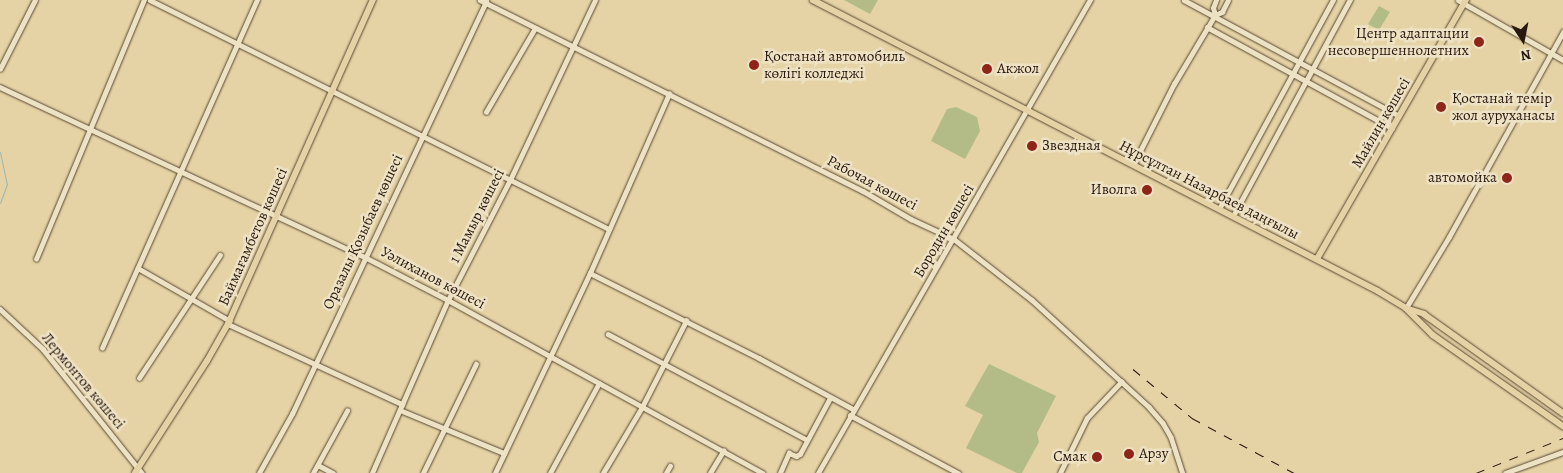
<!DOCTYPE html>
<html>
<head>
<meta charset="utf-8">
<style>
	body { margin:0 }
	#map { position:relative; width:1563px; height:473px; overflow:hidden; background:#e5d3a5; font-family:Alegreya,serif }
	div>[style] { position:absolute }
	.green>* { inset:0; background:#b3bc87 }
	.stream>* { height:1px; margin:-0.5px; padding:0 0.5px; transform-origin:0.5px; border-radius:0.5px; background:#99b6b0 }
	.roads { filter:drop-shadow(0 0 1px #584734) drop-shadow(0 0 1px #584734) }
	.minor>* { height:4.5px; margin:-2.25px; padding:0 2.25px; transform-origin:2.25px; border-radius:2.25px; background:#eee2c4 }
	.major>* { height:5.5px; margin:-2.75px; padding:0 2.75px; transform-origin:2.75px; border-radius:2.75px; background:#e5d3a5 }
	.rail>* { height:1px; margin-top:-0.5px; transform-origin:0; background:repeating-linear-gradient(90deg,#29180f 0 9px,transparent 0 18px) }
	.dots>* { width:14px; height:14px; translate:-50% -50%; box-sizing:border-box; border:2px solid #eee2c4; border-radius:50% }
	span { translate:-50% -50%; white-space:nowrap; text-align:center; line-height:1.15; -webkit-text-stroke:5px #eee2c4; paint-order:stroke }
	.poi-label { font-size:15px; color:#29180f }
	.right { translate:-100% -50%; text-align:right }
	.left { translate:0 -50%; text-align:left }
	.street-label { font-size:15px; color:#29180f }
	.north { position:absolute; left:1498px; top:15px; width:50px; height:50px; -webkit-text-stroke:4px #eee2c4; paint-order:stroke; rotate:169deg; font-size:14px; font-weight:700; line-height:20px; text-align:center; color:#29180f }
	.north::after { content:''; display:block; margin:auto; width:18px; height:22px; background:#29180f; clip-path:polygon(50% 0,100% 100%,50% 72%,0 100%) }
</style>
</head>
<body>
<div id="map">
	<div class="green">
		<i style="clip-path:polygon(844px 0,878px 0,870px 14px)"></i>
		<i style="clip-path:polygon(1379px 6px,1390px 12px,1379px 30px,1368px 24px)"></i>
		<i style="clip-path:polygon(956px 107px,977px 117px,980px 131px,965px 159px,931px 141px,947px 109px)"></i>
		<i style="clip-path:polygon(989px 364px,1056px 396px,1037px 433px,1039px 442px,1022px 473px,1017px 473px,966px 448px,983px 415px,965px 406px)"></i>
	</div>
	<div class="stream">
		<i style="left:0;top:152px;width:33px;rotate:78deg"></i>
		<i style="left:7px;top:184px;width:20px;rotate:110deg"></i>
	</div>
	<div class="roads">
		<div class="minor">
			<i style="left:150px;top:0;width:513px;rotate:26.52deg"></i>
			<i style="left:480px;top:0;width:428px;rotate:26.5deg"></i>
			<i style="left:863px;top:191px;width:56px;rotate:30.3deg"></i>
			<i style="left:911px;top:219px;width:47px;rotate:24.9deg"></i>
			<i style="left:954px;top:239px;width:99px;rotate:38deg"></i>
			<i style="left:1032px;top:300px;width:159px;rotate:42.4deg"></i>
			<i style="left:1149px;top:407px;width:21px;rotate:49deg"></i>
			<i style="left:1163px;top:423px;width:16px;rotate:60deg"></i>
			<i style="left:1171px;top:437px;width:38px;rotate:72deg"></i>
			<i style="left:1184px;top:0;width:244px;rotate:28.3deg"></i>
			<i style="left:1458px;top:0;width:121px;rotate:29.7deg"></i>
			<i style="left:1215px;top:15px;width:8px;rotate:-23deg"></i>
			<i style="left:1222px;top:12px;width:13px;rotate:-63deg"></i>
			<i style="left:1215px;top:15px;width:7px;rotate:-106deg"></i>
			<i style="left:1213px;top:8px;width:9px;rotate:-69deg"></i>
			<i style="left:1207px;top:27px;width:211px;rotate:28.6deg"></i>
			<i style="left:0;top:69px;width:77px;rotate:-63.1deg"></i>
			<i style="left:0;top:87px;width:403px;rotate:25deg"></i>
			<i style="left:365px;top:257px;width:93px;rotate:27.4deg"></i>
			<i style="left:448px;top:300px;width:359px;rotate:28.8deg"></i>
			<i style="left:486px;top:112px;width:97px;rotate:-59.7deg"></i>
			<i style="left:1133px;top:165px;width:91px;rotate:-63.2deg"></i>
			<i style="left:1174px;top:84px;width:80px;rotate:-59.3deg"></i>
			<i style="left:1219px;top:209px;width:238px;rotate:-61.4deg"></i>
			<i style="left:1233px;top:216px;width:246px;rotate:-61.6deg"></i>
			<i style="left:36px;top:259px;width:281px;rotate:-67.4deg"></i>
			<i style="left:138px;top:268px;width:106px;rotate:29.9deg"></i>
			<i style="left:590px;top:273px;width:189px;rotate:26.7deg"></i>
			<i style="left:759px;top:358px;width:107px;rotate:28.5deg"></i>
			<i style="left:1406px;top:308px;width:83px;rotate:-58.8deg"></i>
			<i style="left:1449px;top:237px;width:235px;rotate:-60.9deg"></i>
			<i style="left:0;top:309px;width:59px;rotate:42.9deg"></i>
			<i style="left:43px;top:349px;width:159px;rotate:51.4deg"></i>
			<i style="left:228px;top:324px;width:192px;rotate:24.7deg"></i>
			<i style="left:608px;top:334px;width:225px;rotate:28deg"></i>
			<i style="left:102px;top:348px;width:381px;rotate:-66deg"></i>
			<i style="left:139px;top:378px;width:147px;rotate:-56.6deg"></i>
			<i style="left:400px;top:410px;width:113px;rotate:22.5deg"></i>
			<i style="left:850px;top:415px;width:123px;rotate:28.2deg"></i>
			<i style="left:318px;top:465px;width:17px;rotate:28deg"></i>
			<i style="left:259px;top:473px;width:68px;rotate:-60.8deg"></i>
			<i style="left:292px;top:414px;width:456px;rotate:-64.8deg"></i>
			<i style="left:313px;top:473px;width:71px;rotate:-61.3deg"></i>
			<i style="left:372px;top:473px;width:189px;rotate:-66.3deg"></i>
			<i style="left:448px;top:300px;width:135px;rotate:-62.7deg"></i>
			<i style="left:510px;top:180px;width:199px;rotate:-64.7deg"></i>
			<i style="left:423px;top:473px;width:121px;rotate:-64.1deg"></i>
			<i style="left:495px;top:473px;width:221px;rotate:-64.6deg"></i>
			<i style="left:590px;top:273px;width:196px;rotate:-66.2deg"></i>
			<i style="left:550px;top:473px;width:102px;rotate:-61.4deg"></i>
			<i style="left:603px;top:473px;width:77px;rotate:-59.4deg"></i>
			<i style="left:642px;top:407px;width:97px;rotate:-62.9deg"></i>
			<i style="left:666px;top:473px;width:8px;rotate:-60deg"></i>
			<i style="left:710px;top:473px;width:26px;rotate:-59deg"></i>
			<i style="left:780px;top:473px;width:22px;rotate:-66deg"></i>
			<i style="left:789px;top:453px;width:8px;rotate:23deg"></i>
			<i style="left:796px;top:456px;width:4px;rotate:-27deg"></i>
			<i style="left:800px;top:454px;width:64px;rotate:-61.8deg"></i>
			<i style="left:818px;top:473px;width:546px;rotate:-60.1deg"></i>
			<i style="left:1060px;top:473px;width:61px;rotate:-63.9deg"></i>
			<i style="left:1087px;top:418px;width:50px;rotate:-46.6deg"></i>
			<i style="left:1505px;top:473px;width:62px;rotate:-19.9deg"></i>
		</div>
		<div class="major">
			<i style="left:813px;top:0;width:636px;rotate:27.25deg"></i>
			<i style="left:1378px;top:291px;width:33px;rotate:31deg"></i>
			<i style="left:1406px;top:308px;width:19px;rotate:18deg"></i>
			<i style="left:1424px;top:314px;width:171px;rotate:35.5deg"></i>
			<i style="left:1317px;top:259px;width:299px;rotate:-60.1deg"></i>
			<i style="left:1406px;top:308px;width:38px;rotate:45deg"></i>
			<i style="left:1433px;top:335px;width:159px;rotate:35deg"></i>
			<i style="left:135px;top:473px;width:133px;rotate:-57.3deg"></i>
			<i style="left:207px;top:361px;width:43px;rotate:-60.4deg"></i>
			<i style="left:228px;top:324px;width:355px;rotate:-65.9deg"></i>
		</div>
	</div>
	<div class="rail">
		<i style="left:1133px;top:369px;width:77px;rotate:39.7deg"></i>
		<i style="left:1192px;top:418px;width:116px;rotate:28.3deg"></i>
		<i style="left:1476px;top:473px;width:94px;rotate:-21.9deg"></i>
	</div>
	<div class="dots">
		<i style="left:1479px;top:42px;background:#8f2418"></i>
		<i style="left:754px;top:65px;background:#8f2418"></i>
		<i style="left:987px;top:69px;background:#8f2418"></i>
		<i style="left:1441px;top:107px;background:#8f2418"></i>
		<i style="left:1032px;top:146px;background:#8f2418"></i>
		<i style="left:1507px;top:178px;background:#8f2418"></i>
		<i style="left:1147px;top:190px;background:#8f2418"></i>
		<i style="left:1129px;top:454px;background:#8f2418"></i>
		<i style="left:1097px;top:457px;background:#8f2418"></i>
	</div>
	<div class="poi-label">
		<span class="right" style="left:1469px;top:42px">Центр адаптации<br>несовершеннолетних</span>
		<span class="left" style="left:764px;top:65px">Қостанай автомобиль<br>көлігі колледжі</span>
		<span class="left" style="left:997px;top:69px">Акжол</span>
		<span class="left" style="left:1452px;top:107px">Қостанай темір<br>жол ауруханасы</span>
		<span class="left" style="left:1042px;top:146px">Звездная</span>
		<span class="right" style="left:1497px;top:178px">автомойка</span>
		<span class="right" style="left:1137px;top:190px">Иволга</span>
		<span class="left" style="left:1139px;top:454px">Арзу</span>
		<span class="right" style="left:1087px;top:457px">Смак</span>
	</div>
	<div class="street-label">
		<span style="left:1381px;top:123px;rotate:-60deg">Майлин көшесі</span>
		<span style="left:872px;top:183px;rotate:28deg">Рабочая көшесі</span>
		<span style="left:1209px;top:190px;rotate:27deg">Нұрсұлтан Назарбаев даңғылы</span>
		<span style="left:477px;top:216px;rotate:-63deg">1 Мамыр көшесі</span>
		<span style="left:944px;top:231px;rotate:-60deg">Бородин көшесі</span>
		<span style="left:363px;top:232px;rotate:-65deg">Оразалы Қозыбаев көшесі</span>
		<span style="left:253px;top:237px;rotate:-66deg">Баймағамбетов көшесі</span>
		<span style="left:433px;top:278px;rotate:28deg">Уәлиханов көшесі</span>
		<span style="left:83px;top:381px;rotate:50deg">Лермонтов көшесі</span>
	</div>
	<div class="north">N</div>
</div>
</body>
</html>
